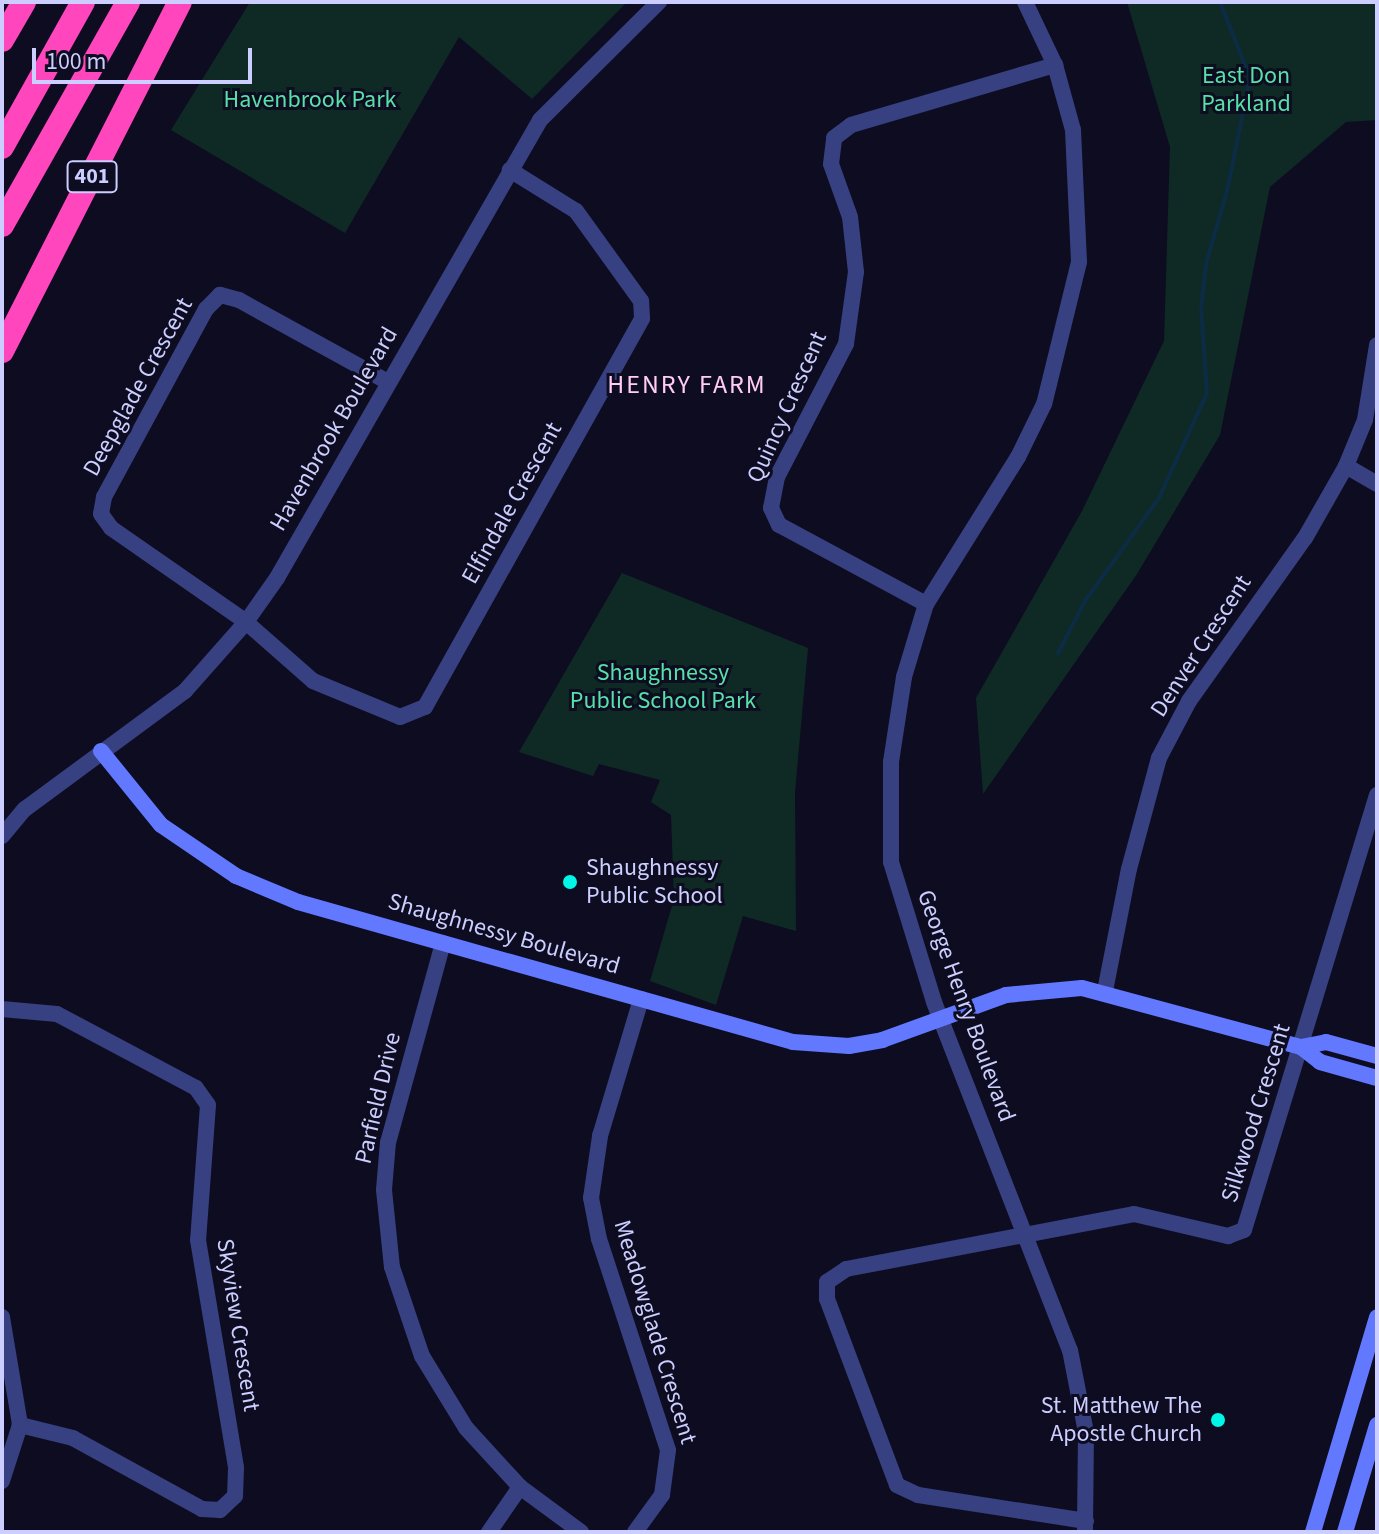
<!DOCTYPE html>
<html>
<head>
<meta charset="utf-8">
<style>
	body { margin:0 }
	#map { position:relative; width:1379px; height:1534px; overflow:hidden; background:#0d0c20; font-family:"Source Sans 3",sans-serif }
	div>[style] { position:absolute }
	.green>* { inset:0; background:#0f2a25 }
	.stream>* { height:4px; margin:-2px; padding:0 2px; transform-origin:2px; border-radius:2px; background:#0c2b45 }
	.street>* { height:16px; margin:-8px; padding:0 8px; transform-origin:8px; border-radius:8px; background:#374080 }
	.secondary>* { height:16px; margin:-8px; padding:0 8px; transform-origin:8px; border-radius:8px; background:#6278ff }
	.highway>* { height:24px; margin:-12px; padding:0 12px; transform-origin:12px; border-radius:12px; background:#ff46bd }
	.dots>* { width:22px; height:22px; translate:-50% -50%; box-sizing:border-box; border:4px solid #0d0c20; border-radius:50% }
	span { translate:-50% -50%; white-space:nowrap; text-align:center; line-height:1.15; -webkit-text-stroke:6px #0d0c20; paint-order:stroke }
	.shield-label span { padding:2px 6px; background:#0d0c20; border:2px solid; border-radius:6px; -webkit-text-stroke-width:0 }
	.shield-label { font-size:22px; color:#cbceff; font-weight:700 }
	.park-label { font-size:24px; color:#57e0a7 }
	.street-label { font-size:24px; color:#cbceff }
	.poi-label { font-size:24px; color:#cbceff }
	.left { translate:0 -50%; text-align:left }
	.right { translate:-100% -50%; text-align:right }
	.neighbourhood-label { font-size:26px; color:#ffcdf5; letter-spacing:2px }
	.frame { position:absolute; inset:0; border:4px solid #cbceff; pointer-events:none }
	.scale { position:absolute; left:32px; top:48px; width:220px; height:36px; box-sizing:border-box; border:4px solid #cbceff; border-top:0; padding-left:10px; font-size:24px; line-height:28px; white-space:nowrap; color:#cbceff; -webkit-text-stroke:6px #0d0c20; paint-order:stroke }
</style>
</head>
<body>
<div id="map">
	<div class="green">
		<i style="clip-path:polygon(250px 2px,627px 2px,532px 99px,459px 37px,345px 233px,171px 130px)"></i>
		<i style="clip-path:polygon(1127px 2px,1377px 2px,1377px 120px,1346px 122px,1270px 187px,1220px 435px,1137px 574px,983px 794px,976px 698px,1082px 511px,1164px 341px,1170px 147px)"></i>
		<i style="clip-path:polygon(622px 573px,808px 648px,795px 792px,796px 931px,743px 916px,716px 1005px,650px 981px,674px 899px,671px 815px,651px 802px,660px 780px,599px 764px,593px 776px,519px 752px)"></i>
	</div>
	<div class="stream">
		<i style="left:1058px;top:653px;width:59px;rotate:-62.6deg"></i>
		<i style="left:1085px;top:601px;width:127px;rotate:-54.3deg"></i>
		<i style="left:1159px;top:498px;width:115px;rotate:-65.4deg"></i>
		<i style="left:1207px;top:393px;width:85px;rotate:-94deg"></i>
		<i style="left:1201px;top:308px;width:44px;rotate:-83.5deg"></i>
		<i style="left:1206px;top:264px;width:76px;rotate:-74deg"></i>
		<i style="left:1227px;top:191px;width:115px;rotate:-78.5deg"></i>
		<i style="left:1250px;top:78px;width:82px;rotate:-111.5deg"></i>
	</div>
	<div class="street">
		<i style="left:1025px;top:2px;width:70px;rotate:64.5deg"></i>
		<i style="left:1055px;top:65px;width:67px;rotate:74.5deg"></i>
		<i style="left:1073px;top:130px;width:132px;rotate:87.4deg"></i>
		<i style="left:1079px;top:262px;width:146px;rotate:103.8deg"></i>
		<i style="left:1044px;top:404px;width:59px;rotate:116.1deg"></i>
		<i style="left:1018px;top:457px;width:173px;rotate:122deg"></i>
		<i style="left:926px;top:604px;width:76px;rotate:106.8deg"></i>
		<i style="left:904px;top:677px;width:86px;rotate:98.7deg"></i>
		<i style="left:891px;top:762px;width:100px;rotate:90deg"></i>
		<i style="left:891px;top:862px;width:146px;rotate:72.9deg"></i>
		<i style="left:934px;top:1002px;width:374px;rotate:68.7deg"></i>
		<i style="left:1070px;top:1350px;width:84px;rotate:79deg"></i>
		<i style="left:1086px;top:1432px;width:100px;rotate:90.6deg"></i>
		<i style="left:388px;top:382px;width:170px;rotate:-151.2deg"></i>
		<i style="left:239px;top:300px;width:20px;rotate:-165deg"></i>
		<i style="left:220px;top:295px;width:20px;rotate:135deg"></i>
		<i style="left:206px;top:309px;width:214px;rotate:118.5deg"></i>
		<i style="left:104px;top:497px;width:17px;rotate:100deg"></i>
		<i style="left:101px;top:514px;width:17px;rotate:54deg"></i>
		<i style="left:111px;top:528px;width:165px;rotate:34.8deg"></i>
		<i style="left:246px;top:622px;width:89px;rotate:41.4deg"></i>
		<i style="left:313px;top:681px;width:94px;rotate:22.5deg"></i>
		<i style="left:400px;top:717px;width:27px;rotate:-22deg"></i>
		<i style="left:425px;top:707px;width:445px;rotate:-60.8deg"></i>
		<i style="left:642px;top:318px;width:17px;rotate:-93deg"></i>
		<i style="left:641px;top:301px;width:111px;rotate:-125.8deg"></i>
		<i style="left:576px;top:211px;width:78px;rotate:-148.2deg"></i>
		<i style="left:1346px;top:466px;width:36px;rotate:30deg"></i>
		<i style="left:926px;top:604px;width:167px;rotate:-151.7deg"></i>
		<i style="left:779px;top:525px;width:19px;rotate:-115deg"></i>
		<i style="left:771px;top:508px;width:32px;rotate:-79deg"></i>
		<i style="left:777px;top:477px;width:150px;rotate:-62.6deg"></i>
		<i style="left:846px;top:344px;width:73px;rotate:-82.1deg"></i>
		<i style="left:856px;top:272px;width:55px;rotate:-96.2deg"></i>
		<i style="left:850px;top:217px;width:56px;rotate:-109.7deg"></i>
		<i style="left:831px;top:164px;width:26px;rotate:-83deg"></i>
		<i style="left:834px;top:138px;width:21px;rotate:-37deg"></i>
		<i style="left:851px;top:125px;width:213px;rotate:-16.4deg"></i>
		<i style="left:2px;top:836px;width:35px;rotate:-50deg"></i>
		<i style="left:25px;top:809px;width:199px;rotate:-36.4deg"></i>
		<i style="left:185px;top:691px;width:92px;rotate:-48.5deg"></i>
		<i style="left:246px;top:622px;width:54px;rotate:-54.8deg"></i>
		<i style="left:277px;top:578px;width:528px;rotate:-60.13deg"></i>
		<i style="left:540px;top:120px;width:168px;rotate:-44.8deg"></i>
		<i style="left:443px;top:943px;width:206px;rotate:105.4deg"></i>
		<i style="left:388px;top:1142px;width:48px;rotate:94.8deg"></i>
		<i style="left:384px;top:1190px;width:77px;rotate:84.1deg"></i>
		<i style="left:392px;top:1267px;width:94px;rotate:71.4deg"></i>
		<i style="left:422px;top:1356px;width:84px;rotate:58.6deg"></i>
		<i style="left:466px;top:1428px;width:80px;rotate:47.5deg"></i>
		<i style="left:520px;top:1487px;width:76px;rotate:36.4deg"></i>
		<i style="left:1105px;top:991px;width:124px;rotate:-78.9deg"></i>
		<i style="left:1129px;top:869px;width:115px;rotate:-74.9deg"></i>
		<i style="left:1159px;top:758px;width:64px;rotate:-62.2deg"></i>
		<i style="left:1189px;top:701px;width:200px;rotate:-54.6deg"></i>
		<i style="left:1305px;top:538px;width:83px;rotate:-60.3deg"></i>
		<i style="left:1346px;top:466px;width:50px;rotate:-67.6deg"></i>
		<i style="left:1365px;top:420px;width:76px;rotate:-80.9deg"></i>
		<i style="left:2px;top:1009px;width:55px;rotate:5.2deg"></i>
		<i style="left:57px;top:1014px;width:157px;rotate:28deg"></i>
		<i style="left:196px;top:1088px;width:21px;rotate:55deg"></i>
		<i style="left:208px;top:1105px;width:135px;rotate:94.2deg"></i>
		<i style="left:198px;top:1240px;width:231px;rotate:80.5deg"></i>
		<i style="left:236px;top:1468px;width:28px;rotate:92deg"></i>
		<i style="left:235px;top:1496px;width:21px;rotate:137deg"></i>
		<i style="left:220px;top:1510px;width:18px;rotate:-177deg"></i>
		<i style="left:202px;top:1509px;width:147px;rotate:-151.2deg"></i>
		<i style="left:73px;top:1438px;width:55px;rotate:-166.2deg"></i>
		<i style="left:2px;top:1317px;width:109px;rotate:80.5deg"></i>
		<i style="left:20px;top:1425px;width:59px;rotate:107.8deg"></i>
		<i style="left:1086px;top:1521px;width:170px;rotate:-171.2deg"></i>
		<i style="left:918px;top:1495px;width:23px;rotate:-155deg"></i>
		<i style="left:897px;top:1485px;width:199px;rotate:-110.6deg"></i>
		<i style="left:827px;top:1299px;width:17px;rotate:-90deg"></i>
		<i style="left:827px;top:1282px;width:23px;rotate:-34deg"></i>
		<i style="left:846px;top:1269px;width:293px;rotate:-10.8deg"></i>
		<i style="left:1134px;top:1214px;width:97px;rotate:13.2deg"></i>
		<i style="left:1228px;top:1236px;width:17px;rotate:-21deg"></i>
		<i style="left:1244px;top:1230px;width:455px;rotate:-73deg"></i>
		<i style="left:489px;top:1532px;width:55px;rotate:-55.4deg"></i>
		<i style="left:635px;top:1532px;width:46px;rotate:-53.9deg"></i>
		<i style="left:662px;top:1495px;width:45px;rotate:-82.4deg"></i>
		<i style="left:668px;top:1450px;width:222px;rotate:-108.1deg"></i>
		<i style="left:599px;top:1239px;width:42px;rotate:-101deg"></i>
		<i style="left:591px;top:1198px;width:63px;rotate:-81.7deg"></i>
		<i style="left:600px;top:1136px;width:143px;rotate:-73.3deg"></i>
	</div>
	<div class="secondary">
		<i style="left:101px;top:751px;width:95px;rotate:51deg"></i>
		<i style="left:161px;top:825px;width:91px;rotate:34.2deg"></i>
		<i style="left:236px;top:876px;width:67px;rotate:22.8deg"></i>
		<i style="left:298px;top:902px;width:514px;rotate:15.79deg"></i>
		<i style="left:793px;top:1042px;width:56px;rotate:4.1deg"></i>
		<i style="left:849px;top:1046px;width:34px;rotate:-10deg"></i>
		<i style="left:882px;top:1040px;width:132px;rotate:-19.9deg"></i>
		<i style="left:1006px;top:995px;width:76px;rotate:-5.3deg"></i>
		<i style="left:1082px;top:988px;width:227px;rotate:15.1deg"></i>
		<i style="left:1301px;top:1047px;width:24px;rotate:38deg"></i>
		<i style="left:1320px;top:1062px;width:59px;rotate:15.7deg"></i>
		<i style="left:1301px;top:1047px;width:25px;rotate:-11deg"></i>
		<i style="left:1326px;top:1042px;width:53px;rotate:15.4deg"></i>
		<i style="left:1313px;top:1532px;width:224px;rotate:-73.4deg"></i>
		<i style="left:1345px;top:1532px;width:112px;rotate:-73.3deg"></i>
	</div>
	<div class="highway">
		<i style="left:2px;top:40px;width:44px;rotate:-59.9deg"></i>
		<i style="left:2px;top:147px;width:166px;rotate:-60.8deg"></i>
		<i style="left:2px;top:225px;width:256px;rotate:-60.5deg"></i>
		<i style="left:2px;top:351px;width:392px;rotate:-63deg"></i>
	</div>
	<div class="dots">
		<i style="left:570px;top:882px;background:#00f6e6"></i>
		<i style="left:1218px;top:1420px;background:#00f6e6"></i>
	</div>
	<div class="shield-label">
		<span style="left:92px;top:177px">401</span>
	</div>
	<div class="park-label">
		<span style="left:1246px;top:90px">East Don<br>Parkland</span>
		<span style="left:310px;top:100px">Havenbrook Park</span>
		<span style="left:663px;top:687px">Shaughnessy<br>Public School Park</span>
	</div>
	<div class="street-label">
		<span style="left:138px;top:387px;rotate:-61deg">Deepglade Crescent</span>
		<span style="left:787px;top:407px;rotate:-66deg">Quincy Crescent</span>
		<span style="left:334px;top:429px;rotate:-60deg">Havenbrook Boulevard</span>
		<span style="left:512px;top:503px;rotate:-61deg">Elfindale Crescent</span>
		<span style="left:1201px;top:646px;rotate:-57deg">Denver Crescent</span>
		<span style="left:504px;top:934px;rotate:16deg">Shaughnessy Boulevard</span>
		<span style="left:966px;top:1006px;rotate:70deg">George Henry Boulevard</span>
		<span style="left:378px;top:1098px;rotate:-77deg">Parfield Drive</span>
		<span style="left:1256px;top:1113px;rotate:-73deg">Silkwood Crescent</span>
		<span style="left:238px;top:1325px;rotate:81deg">Skyview Crescent</span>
		<span style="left:655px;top:1332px;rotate:73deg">Meadowglade Crescent</span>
	</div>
	<div class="poi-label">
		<span class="left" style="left:586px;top:882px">Shaughnessy<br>Public School</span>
		<span class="right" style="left:1202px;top:1420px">St. Matthew The<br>Apostle Church</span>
	</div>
	<div class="neighbourhood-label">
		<span style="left:687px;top:385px">HENRY FARM</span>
	</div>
	<div class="frame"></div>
	<div class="scale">100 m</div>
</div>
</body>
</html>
